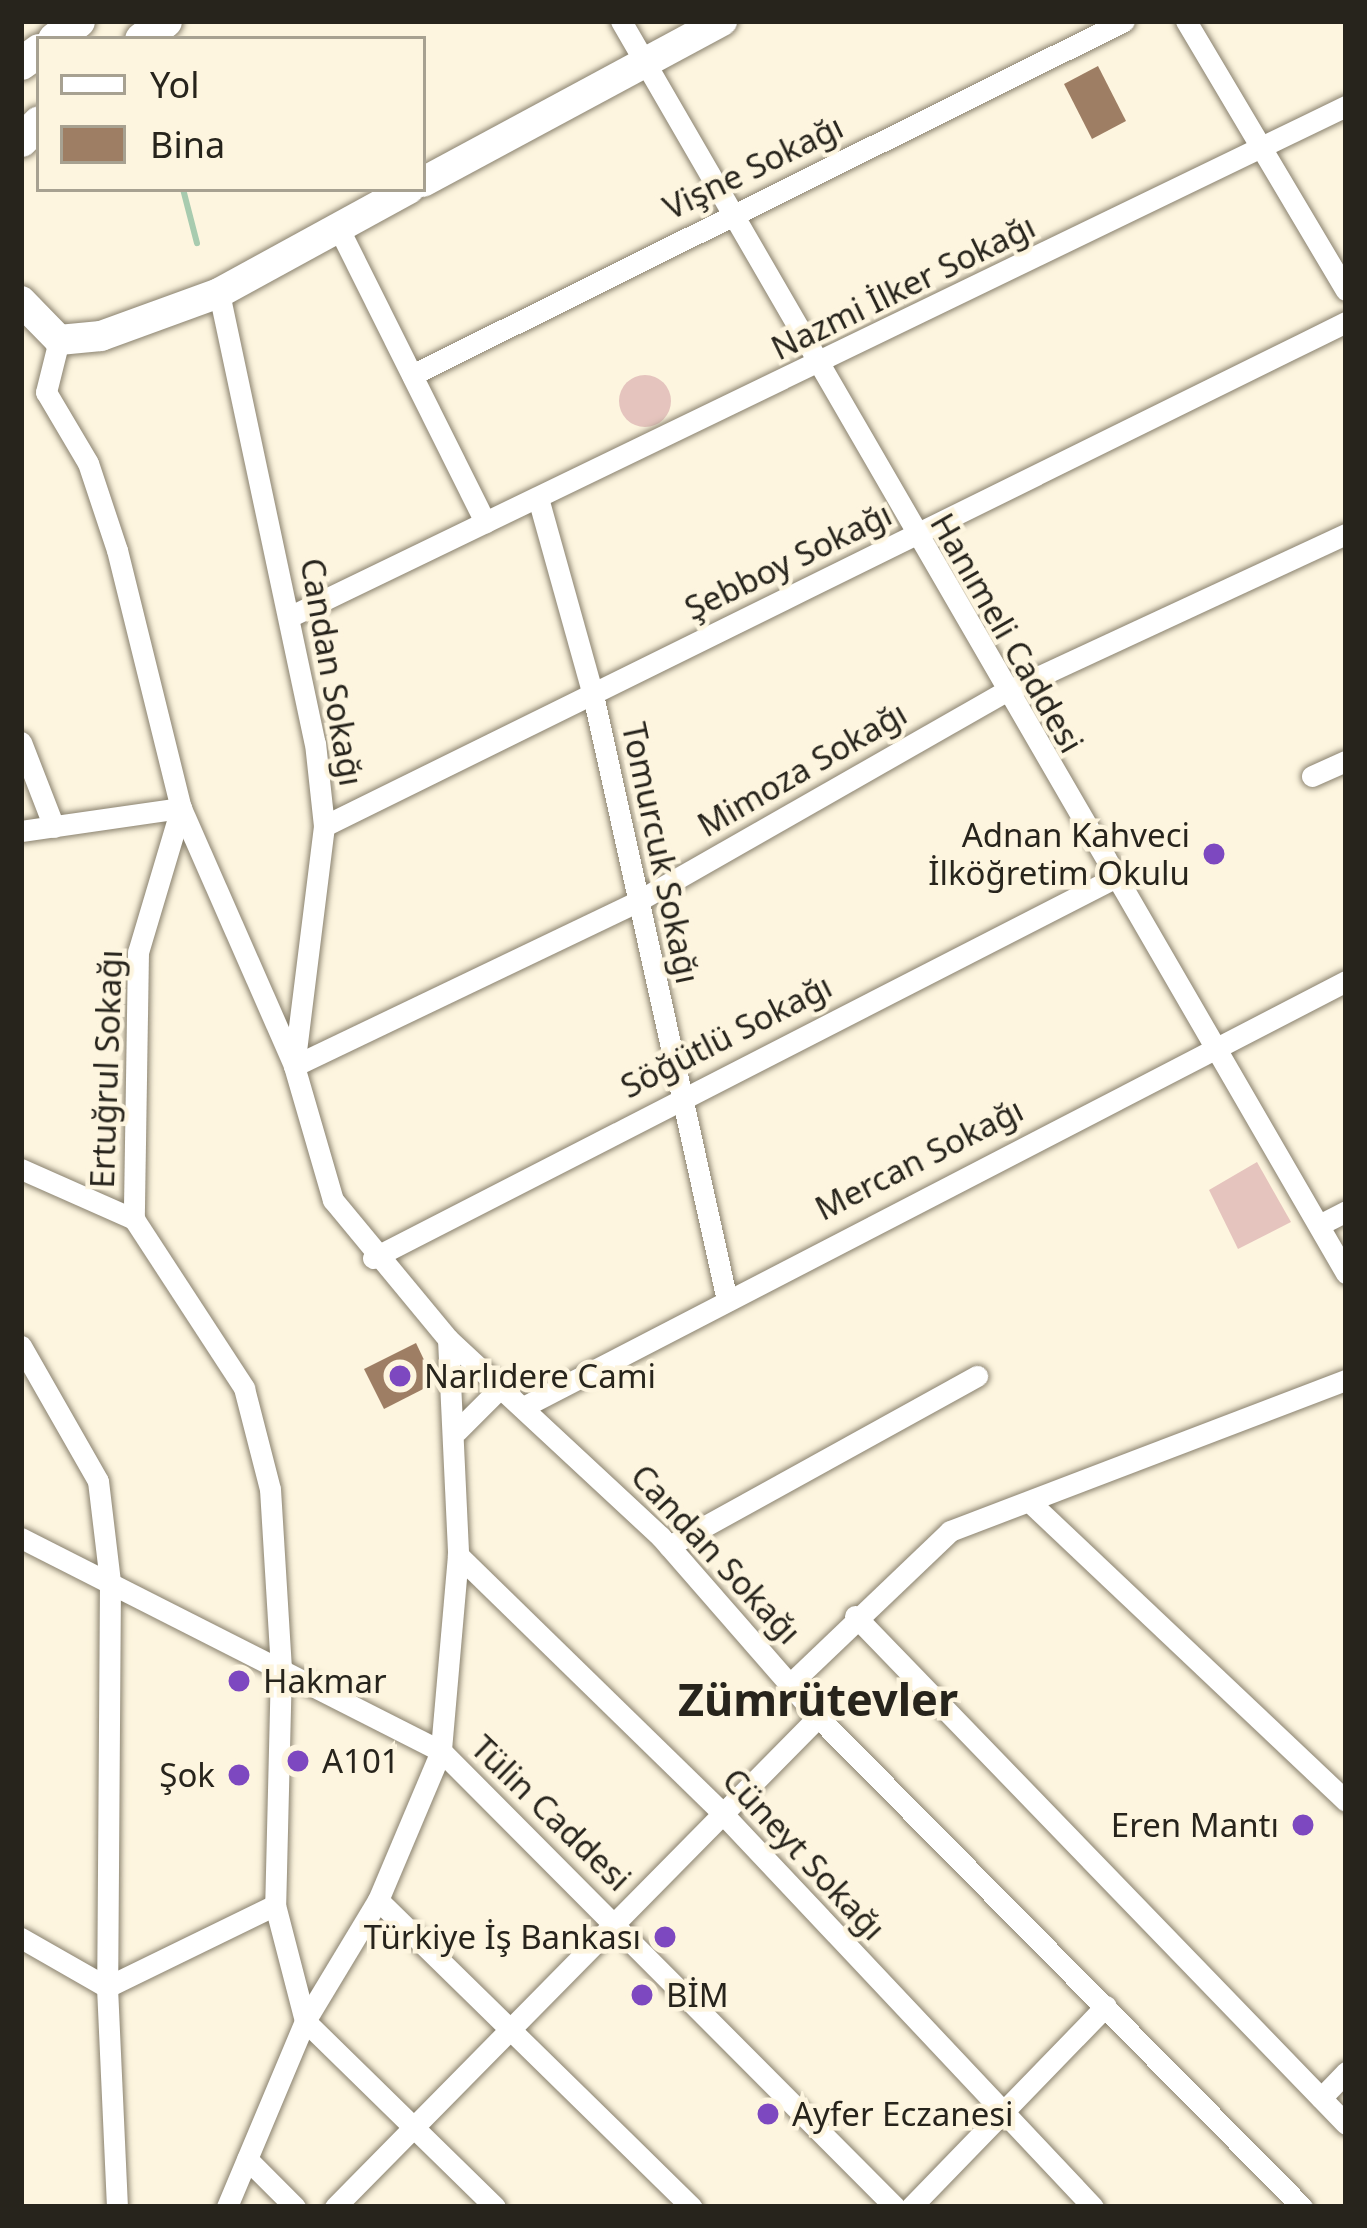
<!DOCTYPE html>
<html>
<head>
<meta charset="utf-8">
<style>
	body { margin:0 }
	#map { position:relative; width:1367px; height:2228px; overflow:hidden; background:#fdf5df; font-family:"Noto Sans",sans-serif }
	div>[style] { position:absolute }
	.green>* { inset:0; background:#e5c4be }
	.round { border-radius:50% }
	.stream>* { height:6px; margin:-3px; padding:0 3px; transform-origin:3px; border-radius:3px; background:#a8cbaf }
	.building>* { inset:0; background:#9e7e64 }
	.roads { filter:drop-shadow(0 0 3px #89816e) drop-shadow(0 0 3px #89816e) }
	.minor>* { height:21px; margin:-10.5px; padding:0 10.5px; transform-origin:10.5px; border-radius:10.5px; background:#fff }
	.secondary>* { height:30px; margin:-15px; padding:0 15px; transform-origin:15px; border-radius:15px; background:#fff }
	.trunk>* { height:33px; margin:-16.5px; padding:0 16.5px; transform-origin:16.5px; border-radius:16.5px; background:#fff }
	.dots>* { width:33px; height:33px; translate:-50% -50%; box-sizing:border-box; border:6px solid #fdf5df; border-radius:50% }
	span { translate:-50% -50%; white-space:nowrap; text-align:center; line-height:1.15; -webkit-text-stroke:9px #fdf5df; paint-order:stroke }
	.street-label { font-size:33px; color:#27241c }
	.poi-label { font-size:33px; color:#27241c }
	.right { translate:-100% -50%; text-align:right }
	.left { translate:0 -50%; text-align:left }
	.district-label { font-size:45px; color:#27241c; font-weight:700 }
	.frame { position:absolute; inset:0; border:24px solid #27241c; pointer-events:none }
	.legend { position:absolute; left:36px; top:36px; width:390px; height:156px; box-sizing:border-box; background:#fdf5df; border:3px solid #a7a191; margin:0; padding:15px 21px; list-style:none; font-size:36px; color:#27241c }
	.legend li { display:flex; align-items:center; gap:24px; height:60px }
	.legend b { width:60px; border:3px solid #a7a191 }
</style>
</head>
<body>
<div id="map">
	<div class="green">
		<i class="round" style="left:619px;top:375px;width:52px;height:52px"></i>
		<i style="clip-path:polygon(1257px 1162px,1291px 1222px,1238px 1249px,1209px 1190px)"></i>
	</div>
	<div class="stream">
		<i style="left:183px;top:189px;width:56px;rotate:75.5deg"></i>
	</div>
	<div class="building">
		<i style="clip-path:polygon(1098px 66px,1126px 121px,1092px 139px,1064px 84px)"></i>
		<i style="clip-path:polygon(416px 1343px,435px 1383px,384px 1409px,364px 1369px)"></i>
	</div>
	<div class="roads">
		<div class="minor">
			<i style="left:621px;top:21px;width:1447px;rotate:59.93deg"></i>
			<i style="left:1186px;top:21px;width:313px;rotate:59.3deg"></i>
			<i style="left:338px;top:227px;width:330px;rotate:63.5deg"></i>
			<i style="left:219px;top:293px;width:460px;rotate:78deg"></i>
			<i style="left:315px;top:743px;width:83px;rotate:83.8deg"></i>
			<i style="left:324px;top:826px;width:242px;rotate:97.1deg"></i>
			<i style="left:294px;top:1066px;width:140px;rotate:73.8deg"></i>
			<i style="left:333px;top:1200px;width:180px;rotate:50.4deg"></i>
			<i style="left:448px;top:1339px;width:291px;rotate:42.9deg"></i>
			<i style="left:661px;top:1537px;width:239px;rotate:48.9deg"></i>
			<i style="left:818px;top:1717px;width:689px;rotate:45.35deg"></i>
			<i style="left:59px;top:340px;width:54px;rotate:104deg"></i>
			<i style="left:46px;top:392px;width:82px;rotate:59.4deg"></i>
			<i style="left:88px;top:463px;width:92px;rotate:71.6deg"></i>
			<i style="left:117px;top:550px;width:266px;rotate:76.1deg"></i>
			<i style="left:181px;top:808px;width:150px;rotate:106.6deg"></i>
			<i style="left:138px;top:952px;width:267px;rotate:90.9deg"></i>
			<i style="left:134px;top:1219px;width:202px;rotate:56.9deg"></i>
			<i style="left:244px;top:1388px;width:104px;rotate:75.6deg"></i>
			<i style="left:270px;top:1489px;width:178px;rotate:86.5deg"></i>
			<i style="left:281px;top:1667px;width:238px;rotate:91.4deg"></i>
			<i style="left:275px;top:1905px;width:120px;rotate:75.5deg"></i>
			<i style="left:305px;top:2021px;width:202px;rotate:112.8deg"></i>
			<i style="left:412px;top:375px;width:795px;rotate:-26.44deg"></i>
			<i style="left:538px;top:498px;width:205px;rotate:74.4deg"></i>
			<i style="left:593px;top:695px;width:616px;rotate:77.52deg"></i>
			<i style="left:293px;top:615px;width:1170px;rotate:-25.8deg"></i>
			<i style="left:21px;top:742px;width:91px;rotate:68.8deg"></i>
			<i style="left:1312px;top:776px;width:37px;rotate:-24deg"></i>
			<i style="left:324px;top:826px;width:1140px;rotate:-26.25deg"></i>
			<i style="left:21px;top:831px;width:162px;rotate:-8.2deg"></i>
			<i style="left:181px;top:808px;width:282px;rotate:66.3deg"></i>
			<i style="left:294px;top:1066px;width:382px;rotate:-25.6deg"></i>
			<i style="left:638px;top:901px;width:420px;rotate:-29.7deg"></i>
			<i style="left:1003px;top:693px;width:378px;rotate:-24.9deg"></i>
			<i style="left:21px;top:1169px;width:124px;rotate:23.9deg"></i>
			<i style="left:1319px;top:1225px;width:30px;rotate:-27deg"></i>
			<i style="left:373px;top:1258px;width:831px;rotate:-27.15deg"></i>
			<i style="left:448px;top:1339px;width:216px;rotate:87.3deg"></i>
			<i style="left:458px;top:1555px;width:197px;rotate:95deg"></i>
			<i style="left:441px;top:1751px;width:162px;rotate:112.9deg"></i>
			<i style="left:378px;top:1900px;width:141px;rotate:121.1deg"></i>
			<i style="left:305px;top:2021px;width:266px;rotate:44.4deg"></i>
			<i style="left:21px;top:1346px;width:155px;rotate:60.3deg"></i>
			<i style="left:98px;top:1481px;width:102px;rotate:83.2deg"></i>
			<i style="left:110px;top:1582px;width:405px;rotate:90.4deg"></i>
			<i style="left:107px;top:1987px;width:220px;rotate:87.4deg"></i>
			<i style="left:527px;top:1405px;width:922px;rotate:-27.37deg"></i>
			<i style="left:457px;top:1431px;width:66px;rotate:-45deg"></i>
			<i style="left:1033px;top:1505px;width:431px;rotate:43.4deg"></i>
			<i style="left:21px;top:1538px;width:471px;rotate:26.9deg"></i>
			<i style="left:441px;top:1751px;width:643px;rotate:45.13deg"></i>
			<i style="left:669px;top:1546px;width:352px;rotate:-28.9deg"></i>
			<i style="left:458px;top:1555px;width:369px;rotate:44.3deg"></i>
			<i style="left:722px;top:1813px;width:541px;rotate:46.72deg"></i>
			<i style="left:855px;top:1616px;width:707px;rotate:45.97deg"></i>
			<i style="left:790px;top:1684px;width:221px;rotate:-43.7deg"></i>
			<i style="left:950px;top:1531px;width:424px;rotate:-20.9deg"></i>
			<i style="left:378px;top:1900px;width:439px;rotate:44.4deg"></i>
			<i style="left:21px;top:1938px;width:99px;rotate:29.7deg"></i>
			<i style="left:107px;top:1987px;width:187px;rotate:-26deg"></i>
			<i style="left:1321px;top:2098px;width:36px;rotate:-46deg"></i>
			<i style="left:247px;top:2159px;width:68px;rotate:45deg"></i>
			<i style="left:335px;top:2207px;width:688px;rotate:-45.41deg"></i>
			<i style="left:911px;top:2207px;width:280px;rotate:-45.9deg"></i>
		</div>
		<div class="secondary">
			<i style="left:423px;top:182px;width:340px;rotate:-28.3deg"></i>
			<i style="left:21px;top:301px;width:54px;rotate:45.7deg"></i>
			<i style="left:59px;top:340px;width:42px;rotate:-5.4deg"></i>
			<i style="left:101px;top:336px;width:126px;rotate:-20deg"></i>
			<i style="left:219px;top:293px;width:217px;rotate:-28.7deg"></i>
		</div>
		<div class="trunk">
			<i style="left:54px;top:39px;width:30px;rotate:-37deg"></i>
			<i style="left:141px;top:39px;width:30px;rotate:-37deg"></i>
			<i style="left:21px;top:63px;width:22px;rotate:-36deg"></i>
			<i style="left:21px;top:140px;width:25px;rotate:-45deg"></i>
		</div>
	</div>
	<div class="dots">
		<i style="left:1214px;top:854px;background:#7d48c0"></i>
		<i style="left:400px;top:1376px;background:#7d48c0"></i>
		<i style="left:239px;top:1681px;background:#7d48c0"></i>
		<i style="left:298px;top:1761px;background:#7d48c0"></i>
		<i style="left:239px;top:1775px;background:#7d48c0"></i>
		<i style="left:1303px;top:1825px;background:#7d48c0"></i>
		<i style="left:665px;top:1937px;background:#7d48c0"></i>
		<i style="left:642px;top:1995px;background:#7d48c0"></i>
		<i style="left:768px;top:2114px;background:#7d48c0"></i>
	</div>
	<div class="street-label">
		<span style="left:753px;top:167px;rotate:-26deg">Vişne Sokağı</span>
		<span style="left:903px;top:287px;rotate:-26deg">Nazmi İlker Sokağı</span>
		<span style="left:788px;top:561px;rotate:-26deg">Şebboy Sokağı</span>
		<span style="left:1007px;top:633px;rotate:60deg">Hanımeli Caddesi</span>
		<span style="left:332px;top:672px;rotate:80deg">Candan Sokağı</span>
		<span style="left:802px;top:769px;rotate:-30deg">Mimoza Sokağı</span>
		<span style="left:661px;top:853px;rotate:78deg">Tomurcuk Sokağı</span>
		<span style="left:726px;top:1036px;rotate:-27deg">Söğütlü Sokağı</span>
		<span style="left:106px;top:1069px;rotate:-88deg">Ertuğrul Sokağı</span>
		<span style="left:919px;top:1159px;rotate:-27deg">Mercan Sokağı</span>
		<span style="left:716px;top:1554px;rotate:47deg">Candan Sokağı</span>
		<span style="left:551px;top:1813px;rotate:44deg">Tülin Caddesi</span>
		<span style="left:804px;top:1854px;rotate:47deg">Cüneyt Sokağı</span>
	</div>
	<div class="poi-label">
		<span class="right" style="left:1190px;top:854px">Adnan Kahveci<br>İlköğretim Okulu</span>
		<span class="left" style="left:424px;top:1376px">Narlıdere Cami</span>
		<span class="left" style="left:263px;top:1681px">Hakmar</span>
		<span class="left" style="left:322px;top:1761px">A101</span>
		<span class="right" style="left:215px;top:1775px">Şok</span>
		<span class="right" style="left:1279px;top:1825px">Eren Mantı</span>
		<span class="right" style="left:641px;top:1937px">Türkiye İş Bankası</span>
		<span class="left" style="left:666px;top:1995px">BİM</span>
		<span class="left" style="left:792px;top:2114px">Ayfer Eczanesi</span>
	</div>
	<div class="district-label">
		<span style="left:818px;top:1699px">Zümrütevler</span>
	</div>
	<div class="frame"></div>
	<ul class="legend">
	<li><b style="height:15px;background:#fff"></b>Yol</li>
	<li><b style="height:33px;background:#9e7e64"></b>Bina</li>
	</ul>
</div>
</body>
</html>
